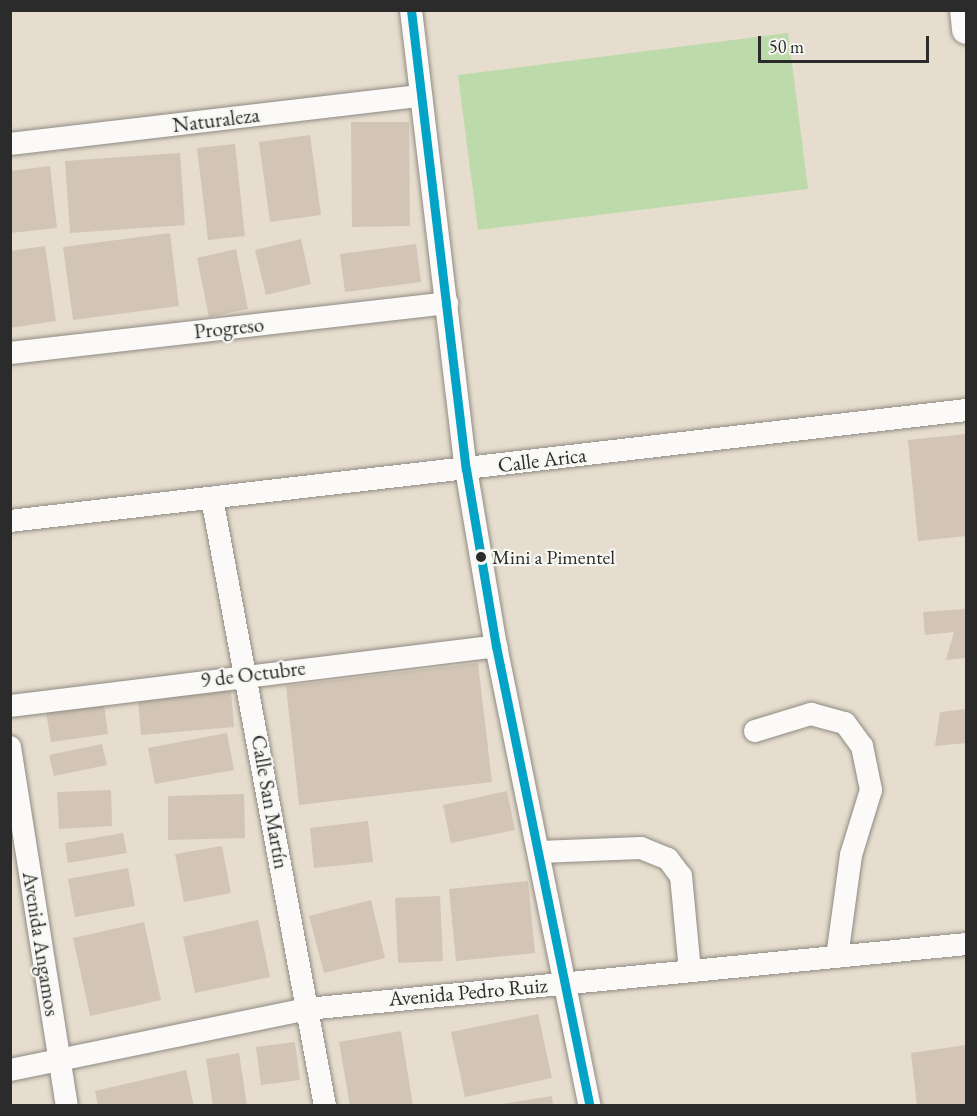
<!DOCTYPE html>
<html>
<head>
<meta charset="utf-8">
<style>
	body { margin:0 }
	#map { position:relative; width:977px; height:1116px; overflow:hidden; background:#e6ddce; font-family:"EB Garamond",serif }
	div>[style] { position:absolute }
	.green>* { inset:0; background:#bcdaaa }
	.building>* { inset:0; background:#d2c5b5 }
	.roads { filter:drop-shadow(0 0 2px #8f8a82) drop-shadow(0 0 2px #8f8a82) }
	.minor>* { height:22px; margin:-11px; padding:0 11px; transform-origin:11px; border-radius:11px; background:#fbfaf8 }
	.major>* { height:28px; margin:-14px; padding:0 14px; transform-origin:14px; border-radius:14px; background:#fbfaf8 }
	.bus-1>* { height:9px; margin:-4.5px; padding:0 4.5px; transform-origin:4.5px; border-radius:4.5px; background:#02a3c6 }
	.dots>* { width:16px; height:16px; translate:-50% -50%; box-sizing:border-box; border:3px solid #f6f6f2; border-radius:50% }
	span { translate:-50% -50%; white-space:nowrap; text-align:center; line-height:1.15; -webkit-text-stroke:4.5px #f6f6f2; paint-order:stroke }
	.bus-label { font-size:20px; color:#2b2b2b }
	.left { translate:0 -50%; text-align:left }
	.street-label { font-size:21px; color:#2b2b2b }
	.frame { position:absolute; inset:0; border:12px solid #2b2b2b; pointer-events:none }
	.scale { position:absolute; left:758px; top:36px; width:171px; height:27px; box-sizing:border-box; border:3px solid #2b2b2b; border-top:0; padding-left:8px; font-size:18px; line-height:21px; white-space:nowrap; color:#2b2b2b; -webkit-text-stroke:4px #f6f6f2; paint-order:stroke }
</style>
</head>
<body>
<div id="map">
	<div class="green">
		<i style="clip-path:polygon(788px 33px,808px 189px,478px 230px,458px 75px)"></i>
	</div>
	<div class="building">
		<i style="clip-path:polygon(351px 122px,409px 122px,410px 226px,352px 227px)"></i>
		<i style="clip-path:polygon(310px 135px,321px 215px,270px 222px,259px 142px)"></i>
		<i style="clip-path:polygon(235px 144px,245px 236px,208px 240px,197px 148px)"></i>
		<i style="clip-path:polygon(180px 153px,185px 225px,70px 233px,65px 161px)"></i>
		<i style="clip-path:polygon(50px 166px,57px 228px,10px 233px,10px 171px)"></i>
		<i style="clip-path:polygon(170px 233px,179px 306px,73px 320px,63px 247px)"></i>
		<i style="clip-path:polygon(301px 239px,311px 284px,266px 295px,255px 250px)"></i>
		<i style="clip-path:polygon(416px 244px,421px 282px,345px 292px,340px 254px)"></i>
		<i style="clip-path:polygon(45px 246px,56px 321px,10px 328px,10px 251px)"></i>
		<i style="clip-path:polygon(236px 249px,248px 309px,209px 317px,197px 258px)"></i>
		<i style="clip-path:polygon(966px 434px,966px 536px,918px 541px,908px 440px)"></i>
		<i style="clip-path:polygon(966px 609px,966px 658px,946px 660px,954px 632px,925px 635px,923px 612px)"></i>
		<i style="clip-path:polygon(478px 663px,492px 782px,299px 805px,286px 686px)"></i>
		<i style="clip-path:polygon(231px 691px,234px 727px,141px 735px,138px 700px)"></i>
		<i style="clip-path:polygon(103px 697px,108px 734px,51px 742px,45px 706px)"></i>
		<i style="clip-path:polygon(966px 709px,966px 743px,935px 746px,940px 712px)"></i>
		<i style="clip-path:polygon(227px 733px,234px 770px,155px 784px,148px 748px)"></i>
		<i style="clip-path:polygon(102px 744px,107px 765px,54px 776px,49px 755px)"></i>
		<i style="clip-path:polygon(111px 790px,112px 826px,59px 829px,57px 792px)"></i>
		<i style="clip-path:polygon(507px 791px,515px 830px,451px 843px,443px 805px)"></i>
		<i style="clip-path:polygon(244px 794px,245px 838px,168px 840px,168px 796px)"></i>
		<i style="clip-path:polygon(368px 821px,373px 862px,314px 868px,310px 828px)"></i>
		<i style="clip-path:polygon(123px 833px,127px 853px,68px 863px,65px 843px)"></i>
		<i style="clip-path:polygon(222px 846px,231px 893px,184px 902px,175px 854px)"></i>
		<i style="clip-path:polygon(128px 868px,135px 906px,75px 917px,68px 879px)"></i>
		<i style="clip-path:polygon(528px 881px,535px 953px,456px 961px,449px 889px)"></i>
		<i style="clip-path:polygon(440px 896px,443px 961px,398px 963px,395px 898px)"></i>
		<i style="clip-path:polygon(371px 900px,385px 958px,324px 973px,309px 916px)"></i>
		<i style="clip-path:polygon(258px 920px,270px 977px,195px 993px,183px 937px)"></i>
		<i style="clip-path:polygon(144px 922px,161px 1000px,90px 1016px,73px 938px)"></i>
		<i style="clip-path:polygon(538px 1014px,552px 1078px,465px 1097px,451px 1032px)"></i>
		<i style="clip-path:polygon(401px 1031px,413px 1106px,350px 1106px,339px 1042px)"></i>
		<i style="clip-path:polygon(295px 1042px,300px 1080px,261px 1085px,256px 1047px)"></i>
		<i style="clip-path:polygon(966px 1045px,966px 1106px,917px 1106px,911px 1053px)"></i>
		<i style="clip-path:polygon(239px 1053px,247px 1106px,213px 1106px,206px 1059px)"></i>
		<i style="clip-path:polygon(186px 1070px,194px 1106px,98px 1106px,95px 1091px)"></i>
		<i style="clip-path:polygon(552px 1096px,553px 1106px,502px 1106px,502px 1104px)"></i>
	</div>
	<div class="roads">
		<div class="minor">
			<i style="left:411px;top:10px;width:462px;rotate:83.2deg"></i>
			<i style="left:466px;top:469px;width:180px;rotate:80.4deg"></i>
			<i style="left:496px;top:646px;width:470px;rotate:78.5deg"></i>
			<i style="left:10px;top:144px;width:414px;rotate:-6.7deg"></i>
			<i style="left:10px;top:353px;width:440px;rotate:-6.5deg"></i>
			<i style="left:212px;top:498px;width:618px;rotate:79.47deg"></i>
			<i style="left:10px;top:521px;width:962px;rotate:-6.62deg"></i>
			<i style="left:10px;top:706px;width:490px;rotate:-7deg"></i>
			<i style="left:755px;top:731px;width:59px;rotate:-16.9deg"></i>
			<i style="left:811px;top:714px;width:35px;rotate:15deg"></i>
			<i style="left:845px;top:723px;width:29px;rotate:54deg"></i>
			<i style="left:862px;top:746px;width:45px;rotate:78.4deg"></i>
			<i style="left:871px;top:790px;width:68px;rotate:107.1deg"></i>
			<i style="left:851px;top:855px;width:103px;rotate:97.8deg"></i>
			<i style="left:10px;top:747px;width:363px;rotate:81deg"></i>
			<i style="left:539px;top:852px;width:102px;rotate:-2.2deg"></i>
			<i style="left:641px;top:848px;width:29px;rotate:22deg"></i>
			<i style="left:668px;top:859px;width:21px;rotate:53deg"></i>
			<i style="left:681px;top:876px;width:95px;rotate:84.6deg"></i>
			<i style="left:10px;top:1070px;width:303px;rotate:-11.6deg"></i>
			<i style="left:307px;top:1009px;width:662px;rotate:-5.63deg"></i>
		</div>
		<div class="major">
			<i style="left:964px;top:10px;width:20px;rotate:84deg"></i>
		</div>
	</div>
	<div class="bus-1">
		<i style="left:411px;top:10px;width:462px;rotate:83.2deg"></i>
		<i style="left:466px;top:469px;width:180px;rotate:80.4deg"></i>
		<i style="left:496px;top:646px;width:470px;rotate:78.5deg"></i>
	</div>
	<div class="dots">
		<i style="left:481px;top:557px;background:#2b2b2b"></i>
	</div>
	<div class="bus-label">
		<span class="left" style="left:492px;top:557px">Mini a Pimentel</span>
	</div>
	<div class="street-label">
		<span style="left:216px;top:120px;rotate:-7deg">Naturaleza</span>
		<span style="left:229px;top:328px;rotate:-6deg">Progreso</span>
		<span style="left:542px;top:460px;rotate:-7deg">Calle Arica</span>
		<span style="left:253px;top:674px;rotate:-7deg">9 de Octubre</span>
		<span style="left:270px;top:802px;rotate:80deg">Calle San Martín</span>
		<span style="left:41px;top:944px;rotate:81deg">Avenida Angamos</span>
		<span style="left:468px;top:992px;rotate:-5deg">Avenida Pedro Ruiz</span>
	</div>
	<div class="frame"></div>
	<div class="scale">50 m</div>
</div>
</body>
</html>
